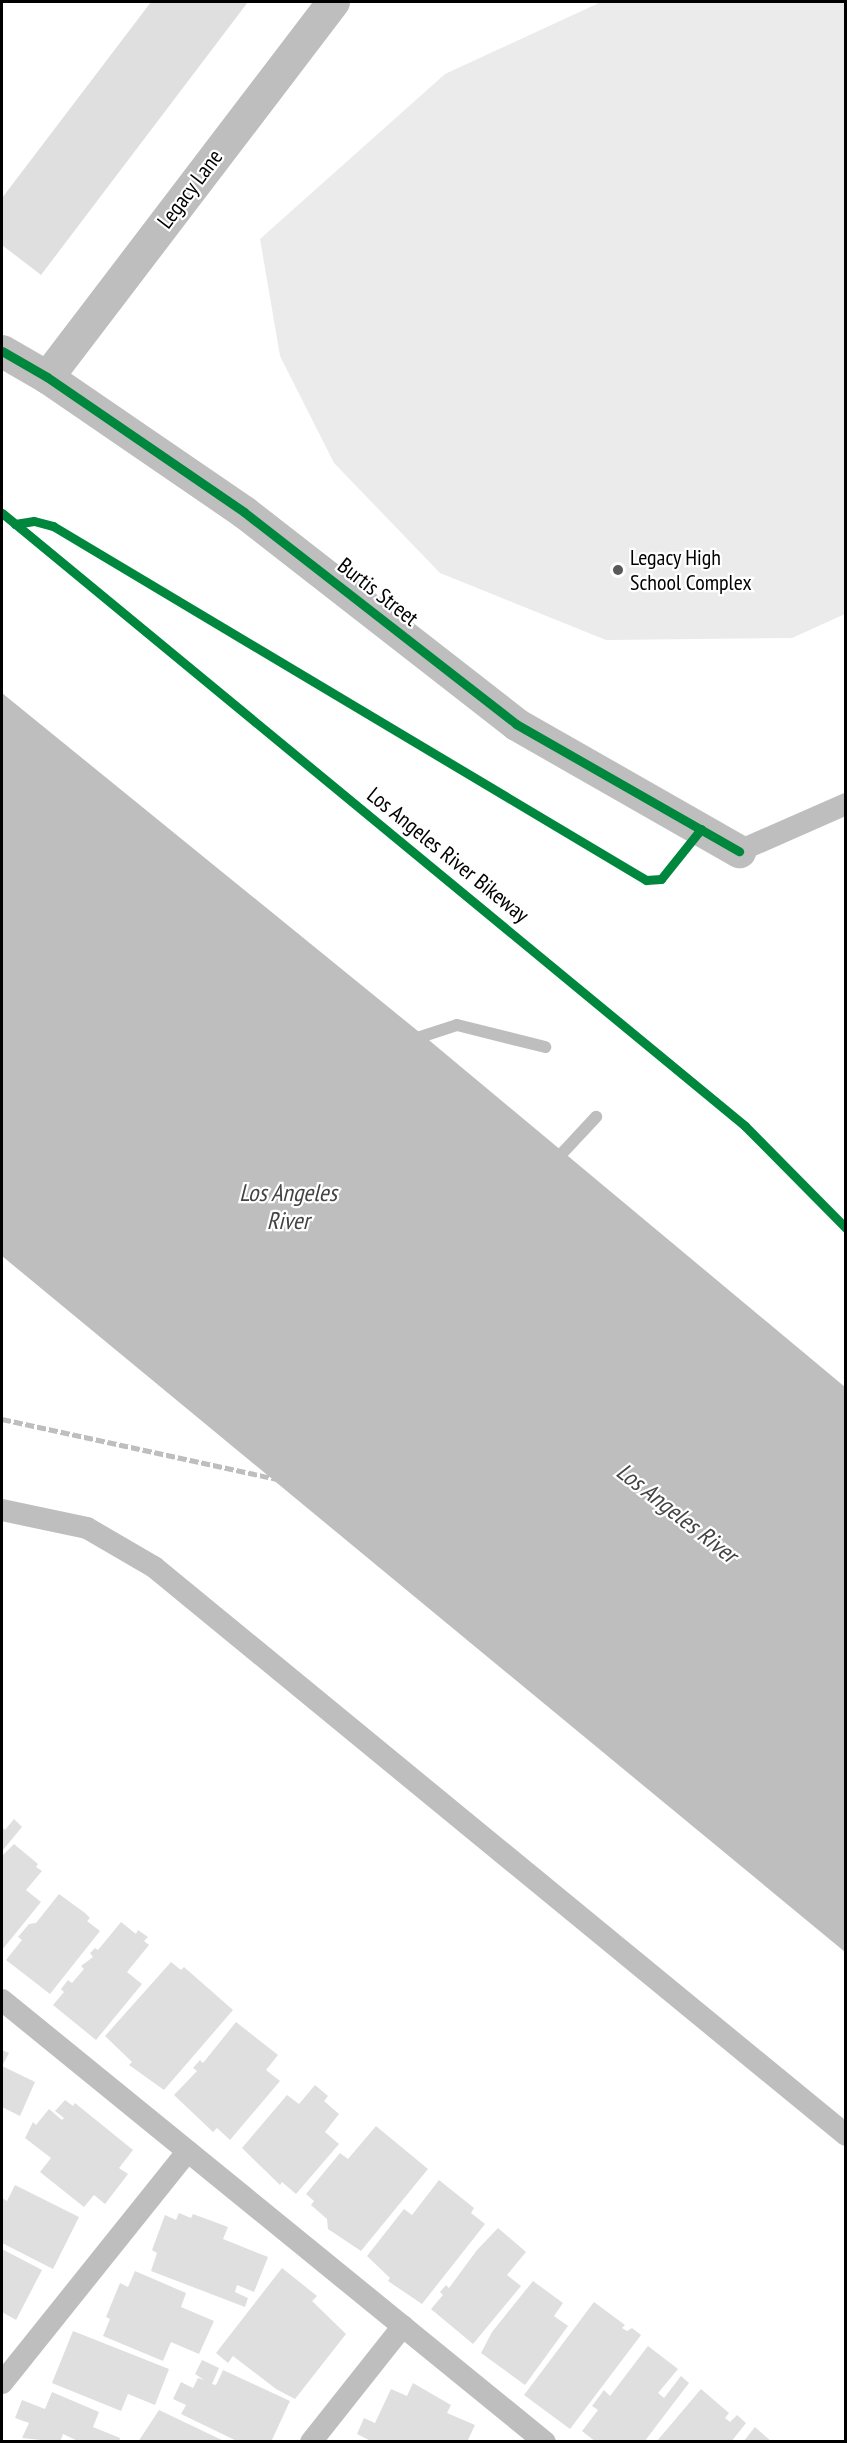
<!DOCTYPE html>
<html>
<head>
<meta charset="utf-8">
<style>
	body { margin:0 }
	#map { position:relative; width:847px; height:2443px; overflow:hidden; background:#fff; font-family:"PT Sans Narrow",sans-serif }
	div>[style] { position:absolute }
	.green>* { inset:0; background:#ebebeb }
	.water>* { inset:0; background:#bebebe }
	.stream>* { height:12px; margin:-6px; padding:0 6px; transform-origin:6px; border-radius:6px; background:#bebebe }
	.building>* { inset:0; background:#dfdfdf }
	.lane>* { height:22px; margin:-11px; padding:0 11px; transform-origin:11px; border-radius:11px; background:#bebebe }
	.street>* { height:33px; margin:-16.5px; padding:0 16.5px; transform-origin:16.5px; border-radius:16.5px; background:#bebebe }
	.rail>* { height:4.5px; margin-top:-2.25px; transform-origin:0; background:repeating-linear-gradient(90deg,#bebebe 0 9px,transparent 0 12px) }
	.cycleway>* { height:9px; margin:-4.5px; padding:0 4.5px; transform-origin:4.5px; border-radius:4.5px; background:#00873e }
	.dots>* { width:16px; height:16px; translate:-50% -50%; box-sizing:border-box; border:3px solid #fff; border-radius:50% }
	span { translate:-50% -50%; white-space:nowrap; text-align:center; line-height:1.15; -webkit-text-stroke:4.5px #fff; paint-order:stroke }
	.street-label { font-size:22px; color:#000 }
	.poi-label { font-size:22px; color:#000 }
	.left { translate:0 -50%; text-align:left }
	.water-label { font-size:24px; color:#434343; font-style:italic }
	.frame { position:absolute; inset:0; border:3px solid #000; pointer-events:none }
</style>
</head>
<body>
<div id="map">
	<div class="green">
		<i style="clip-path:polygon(601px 2px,843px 2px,845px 6px,845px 614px,792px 638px,606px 640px,440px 573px,334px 463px,280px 356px,260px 239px,445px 74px)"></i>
	</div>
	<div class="water">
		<i style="clip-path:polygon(2px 693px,424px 1036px,845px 1387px,845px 1952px,2px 1256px)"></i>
	</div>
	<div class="stream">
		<i style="left:411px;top:1040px;width:48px;rotate:-18.1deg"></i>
		<i style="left:457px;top:1025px;width:91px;rotate:14deg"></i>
		<i style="left:554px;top:1162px;width:62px;rotate:-47deg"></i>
	</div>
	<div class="building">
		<i style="clip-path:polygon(151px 2px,248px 2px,41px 275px,2px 245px,2px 198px)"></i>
		<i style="clip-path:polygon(14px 1819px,22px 1827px,2px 1851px,2px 1827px,5px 1830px)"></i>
		<i style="clip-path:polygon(14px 1844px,38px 1864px,36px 1867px,42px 1871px,26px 1890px,41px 1902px,2px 1950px,2px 1856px)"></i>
		<i style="clip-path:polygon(59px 1894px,85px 1913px,90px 1918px,87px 1921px,100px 1931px,50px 1994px,6px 1960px,22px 1940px,18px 1937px,29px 1924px,36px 1923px)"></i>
		<i style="clip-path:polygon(121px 1922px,136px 1934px,138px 1930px,148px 1937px,144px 1941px,149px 1945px,127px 1972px,142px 1984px,96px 2040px,53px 2005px,64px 1992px,61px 1989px,68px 1980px,72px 1983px,84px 1969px,81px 1966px,93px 1957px,90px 1953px,95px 1948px,98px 1950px)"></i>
		<i style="clip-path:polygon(171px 1962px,181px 1970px,184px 1967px,233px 2010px,164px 2090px,129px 2065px,132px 2062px,105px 2036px)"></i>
		<i style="clip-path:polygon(236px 2022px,278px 2055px,266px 2070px,280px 2081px,230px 2140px,217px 2128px,213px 2132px,174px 2095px,197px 2071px,193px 2068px,200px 2060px,203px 2063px)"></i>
		<i style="clip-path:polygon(2px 2050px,9px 2053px,2px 2066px,35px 2082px,20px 2116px,2px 2107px)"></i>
		<i style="clip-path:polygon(315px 2085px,328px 2096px,324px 2101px,339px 2114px,325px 2132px,339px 2144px,296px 2194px,282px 2182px,280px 2185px,242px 2148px,287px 2095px,299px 2104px)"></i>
		<i style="clip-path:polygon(65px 2100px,73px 2106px,75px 2103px,133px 2150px,119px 2168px,128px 2174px,105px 2204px,94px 2195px,84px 2207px,40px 2172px,51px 2158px,25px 2138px,33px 2122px,36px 2125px,49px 2109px,62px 2120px,64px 2118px,55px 2111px)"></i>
		<i style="clip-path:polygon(376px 2126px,428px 2169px,361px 2251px,328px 2229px,327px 2219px,311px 2205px,314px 2201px,306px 2194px,340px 2153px,348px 2159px)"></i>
		<i style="clip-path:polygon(439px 2180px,474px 2208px,471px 2213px,485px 2224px,422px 2304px,388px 2281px,390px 2278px,367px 2256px,404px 2209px,412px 2215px)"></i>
		<i style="clip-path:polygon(15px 2185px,79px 2217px,53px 2269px,2px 2243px,2px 2198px,7px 2201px)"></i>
		<i style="clip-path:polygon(179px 2213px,191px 2218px,193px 2214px,228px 2227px,223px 2239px,268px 2257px,254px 2292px,237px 2285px,235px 2292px,248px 2298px,245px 2307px,151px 2271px,157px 2253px,152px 2250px,165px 2215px,176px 2220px)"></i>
		<i style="clip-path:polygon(498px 2228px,526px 2252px,507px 2275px,521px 2286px,473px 2344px,431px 2309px,443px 2295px,440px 2292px,446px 2285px,449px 2288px,477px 2250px)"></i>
		<i style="clip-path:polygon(2px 2249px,42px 2270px,16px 2320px,2px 2312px)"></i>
		<i style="clip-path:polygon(282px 2268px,317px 2296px,312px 2301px,346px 2334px,295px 2399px,276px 2389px,233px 2356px,228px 2363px,216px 2353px)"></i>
		<i style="clip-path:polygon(135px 2271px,186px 2293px,181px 2307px,214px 2321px,199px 2354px,171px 2342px,163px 2361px,103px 2336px,110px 2319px,106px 2317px,120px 2283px,128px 2287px)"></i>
		<i style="clip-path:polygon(533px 2281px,563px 2303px,554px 2316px,568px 2326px,525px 2385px,481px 2353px,492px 2332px)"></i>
		<i style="clip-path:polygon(594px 2302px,625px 2325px,622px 2328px,627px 2331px,632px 2328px,641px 2335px,570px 2429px,524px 2395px)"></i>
		<i style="clip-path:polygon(73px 2331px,169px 2369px,155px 2405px,128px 2394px,121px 2411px,52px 2383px)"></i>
		<i style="clip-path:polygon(648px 2346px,678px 2369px,658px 2393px,664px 2398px,681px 2376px,689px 2383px,644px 2442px,596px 2442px,582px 2431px,598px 2410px,592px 2406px,604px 2390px,610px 2396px)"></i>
		<i style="clip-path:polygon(202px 2360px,219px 2368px,212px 2384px,216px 2385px,223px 2370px,290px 2401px,271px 2442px,239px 2442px,181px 2414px,186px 2405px,173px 2399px,181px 2382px,193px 2388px,198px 2378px,204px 2380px,195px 2374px)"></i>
		<i style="clip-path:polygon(413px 2383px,451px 2405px,447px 2413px,475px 2425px,467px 2442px,373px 2442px,357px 2434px,364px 2418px,375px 2423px,391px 2389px,407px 2396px)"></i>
		<i style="clip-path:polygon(701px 2389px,729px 2413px,725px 2418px,730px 2422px,737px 2415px,746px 2423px,731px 2442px,652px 2442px,657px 2441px)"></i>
		<i style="clip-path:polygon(52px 2392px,99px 2412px,93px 2427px,120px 2438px,119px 2442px,80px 2442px,63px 2434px,60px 2442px,22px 2438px,29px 2423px,15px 2418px,22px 2400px,45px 2409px)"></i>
		<i style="clip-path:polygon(159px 2410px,226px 2442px,138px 2442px)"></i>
		<i style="clip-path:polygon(755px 2427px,772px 2442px,743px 2442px)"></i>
	</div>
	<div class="lane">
		<i style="left:739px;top:851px;width:117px;rotate:-23.7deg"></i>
		<i style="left:2px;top:1510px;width:87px;rotate:12deg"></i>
		<i style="left:87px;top:1528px;width:78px;rotate:30.2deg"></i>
		<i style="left:154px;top:1567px;width:895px;rotate:39.38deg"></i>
		<i style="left:2px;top:2000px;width:700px;rotate:39.15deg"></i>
		<i style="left:2px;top:2383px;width:297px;rotate:-51.3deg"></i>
		<i style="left:311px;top:2442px;width:148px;rotate:-51.6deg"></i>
	</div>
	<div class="street">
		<i style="left:2px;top:351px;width:52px;rotate:30deg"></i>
		<i style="left:47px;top:377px;width:239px;rotate:34.4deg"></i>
		<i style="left:244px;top:512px;width:345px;rotate:37.9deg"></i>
		<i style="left:516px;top:724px;width:257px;rotate:29.7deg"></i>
		<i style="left:47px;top:377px;width:472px;rotate:-52.7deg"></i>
	</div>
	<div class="rail">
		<i style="left:2px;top:1419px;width:864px;rotate:12.3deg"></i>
	</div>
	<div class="cycleway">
		<i style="left:2px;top:351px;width:52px;rotate:30deg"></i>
		<i style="left:47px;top:377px;width:239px;rotate:34.4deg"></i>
		<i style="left:244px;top:512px;width:345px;rotate:37.9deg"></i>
		<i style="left:516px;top:724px;width:257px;rotate:29.7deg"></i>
		<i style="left:2px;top:513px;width:963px;rotate:39.52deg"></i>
		<i style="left:745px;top:1126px;width:144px;rotate:45.3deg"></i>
		<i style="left:15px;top:524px;width:19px;rotate:-9deg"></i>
		<i style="left:34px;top:521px;width:20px;rotate:15deg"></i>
		<i style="left:53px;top:526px;width:691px;rotate:30.84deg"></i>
		<i style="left:646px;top:880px;width:15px;rotate:-4deg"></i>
		<i style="left:661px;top:879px;width:64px;rotate:-51.3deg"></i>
	</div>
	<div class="dots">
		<i style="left:618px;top:570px;background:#595959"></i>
	</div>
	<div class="street-label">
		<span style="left:190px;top:189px;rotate:-53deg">Legacy Lane</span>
		<span style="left:378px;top:592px;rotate:38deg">Burtis Street</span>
		<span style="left:448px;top:855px;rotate:39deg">Los Angeles River Bikeway</span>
	</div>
	<div class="poi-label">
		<span class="left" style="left:630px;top:570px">Legacy High<br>School Complex</span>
	</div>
	<div class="water-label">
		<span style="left:288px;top:1207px">Los Angeles<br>River</span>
		<span style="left:677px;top:1513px;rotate:38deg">Los Angeles River</span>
	</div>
	<div class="frame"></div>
</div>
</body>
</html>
